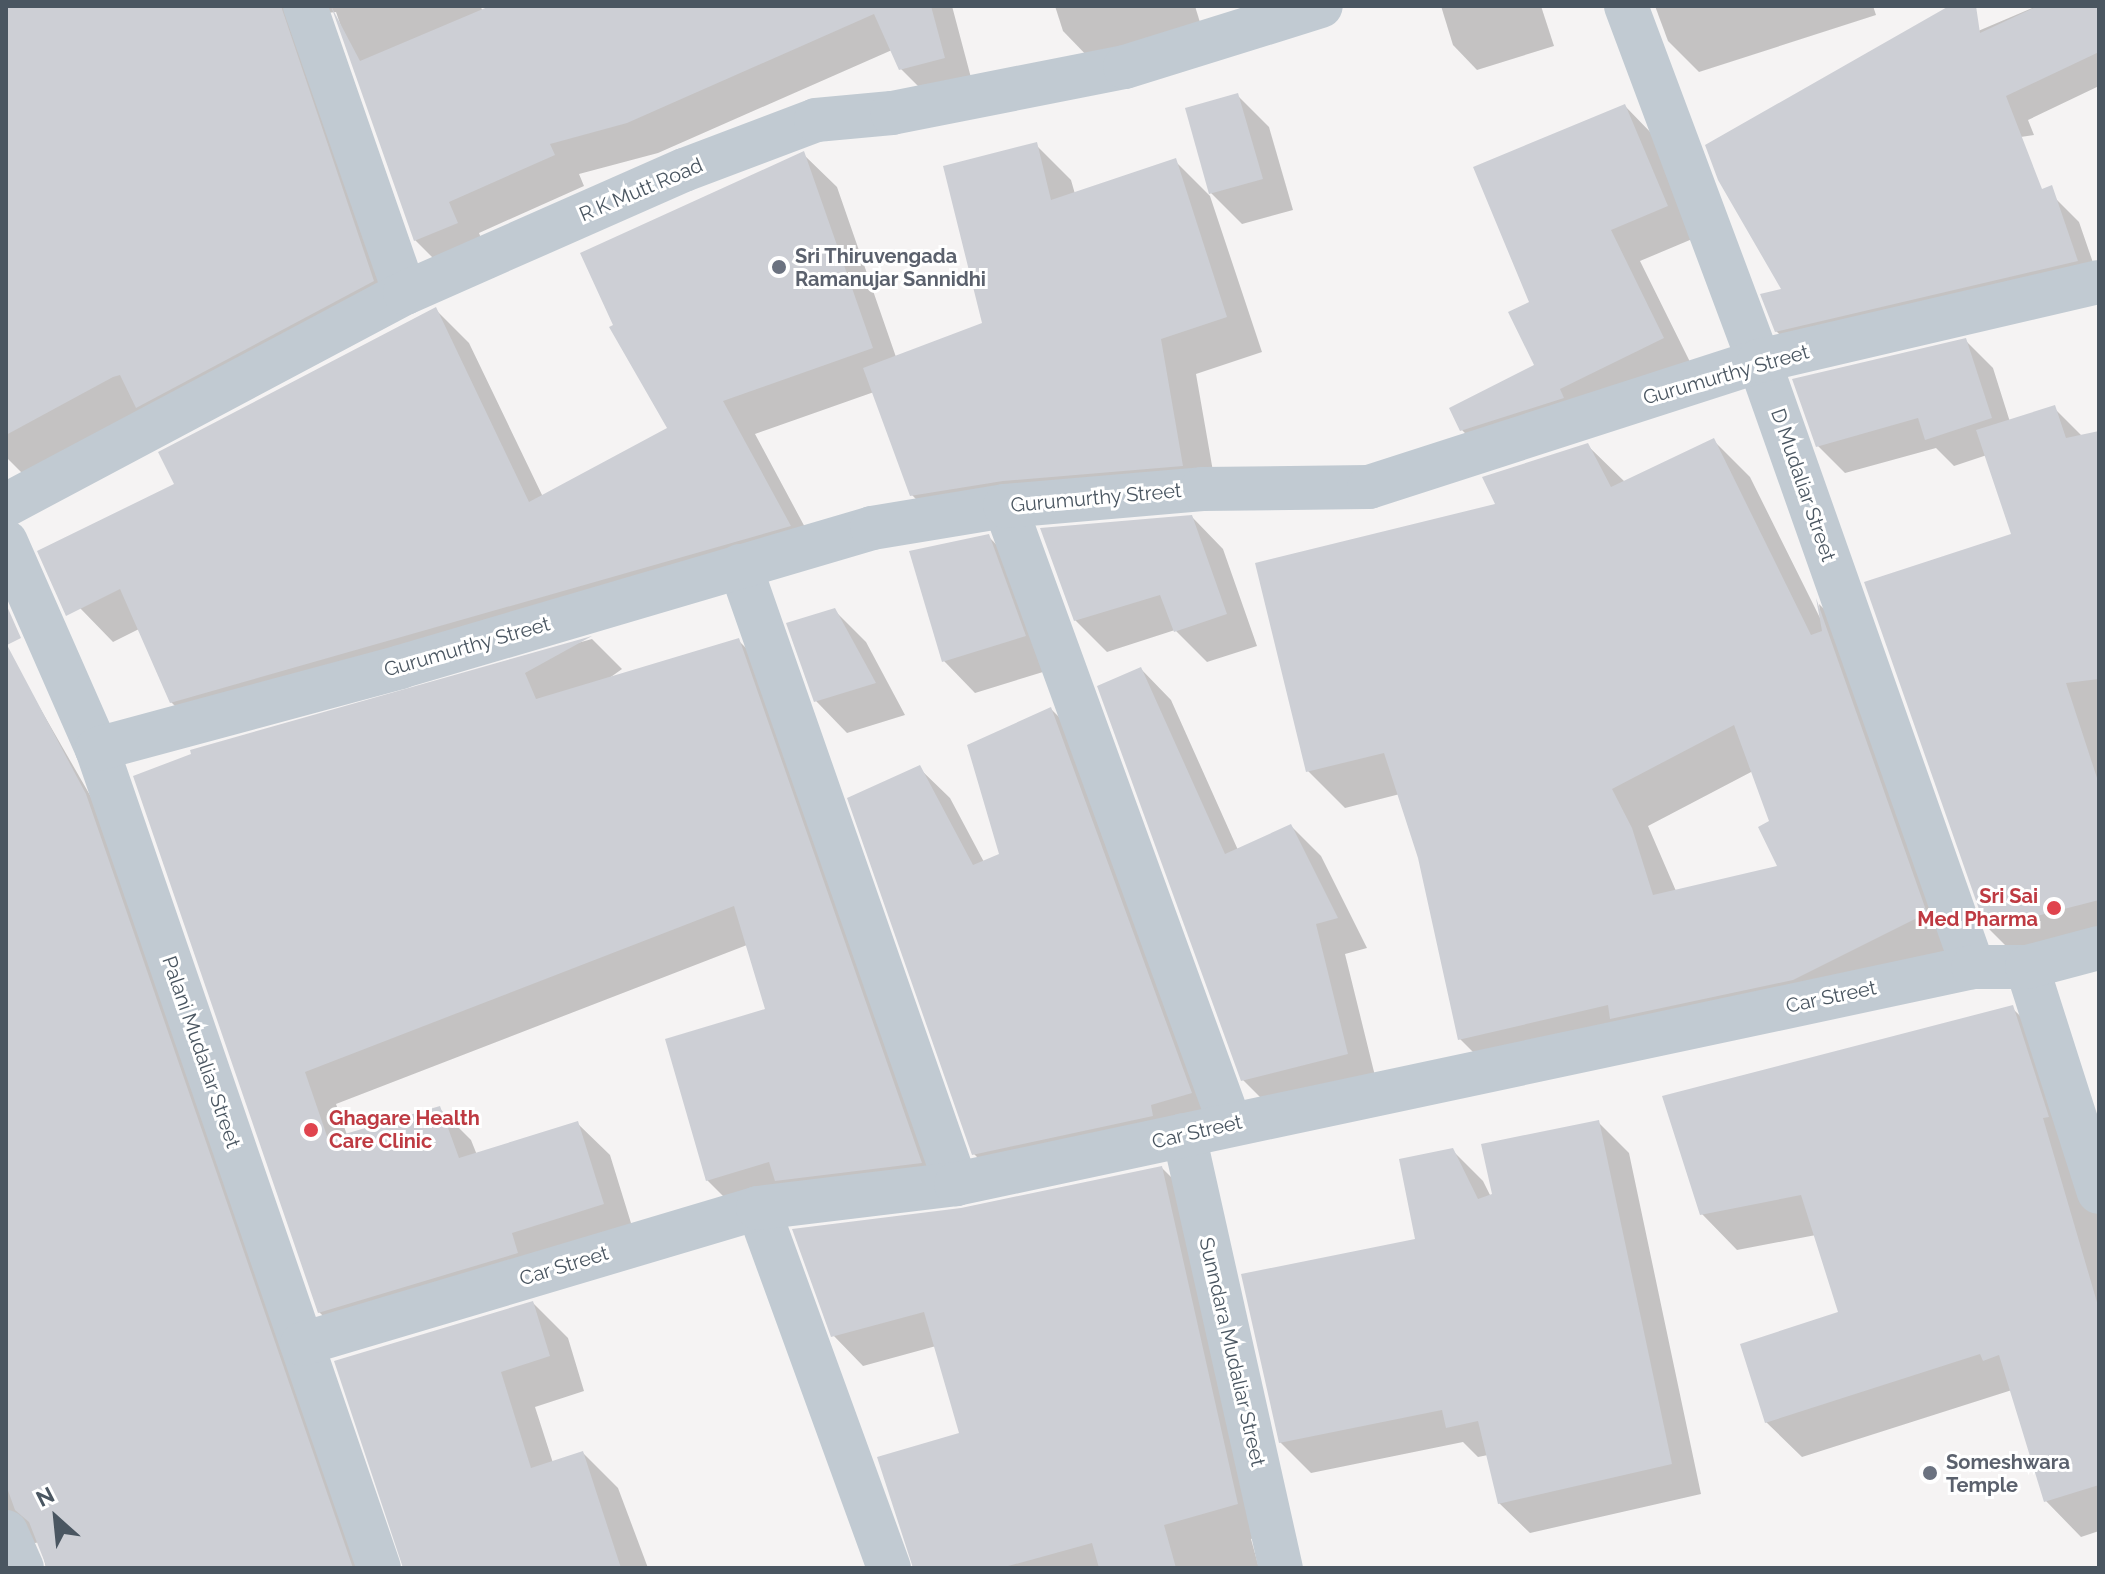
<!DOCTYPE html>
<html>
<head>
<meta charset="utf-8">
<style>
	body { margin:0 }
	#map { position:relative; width:2105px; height:1574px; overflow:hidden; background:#f5f3f3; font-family:Raleway,sans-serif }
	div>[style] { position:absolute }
	.shadow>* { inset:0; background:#0003 }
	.building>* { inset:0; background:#cdcfd5 }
	.minor>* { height:44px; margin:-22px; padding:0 22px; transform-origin:22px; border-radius:22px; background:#c1cad2 }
	.dots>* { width:22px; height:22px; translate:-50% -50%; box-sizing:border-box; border:4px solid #fff; border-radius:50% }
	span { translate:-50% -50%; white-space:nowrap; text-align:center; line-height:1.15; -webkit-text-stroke:6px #fff; paint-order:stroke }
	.street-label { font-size:20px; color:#4a5661 }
	.worship-label { font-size:20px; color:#5b616d; font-weight:700 }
	.left { translate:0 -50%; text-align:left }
	.health-label { font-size:20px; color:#be3a42; font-weight:700 }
	.right { translate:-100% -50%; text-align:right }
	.frame { position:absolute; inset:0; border:8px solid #4a5661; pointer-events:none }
	.north { position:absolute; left:16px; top:1478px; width:80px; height:80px; -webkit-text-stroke:6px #fff; paint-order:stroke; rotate:333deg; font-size:22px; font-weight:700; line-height:32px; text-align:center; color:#4a5661 }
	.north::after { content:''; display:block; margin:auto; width:28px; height:36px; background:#4a5661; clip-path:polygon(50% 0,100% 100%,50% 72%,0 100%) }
</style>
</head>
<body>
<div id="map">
	<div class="shadow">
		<i style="clip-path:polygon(6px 6px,480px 6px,483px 11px,496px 6px,952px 6px,974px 89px,932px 100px,901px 69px,892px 50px,658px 153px,579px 174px,584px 186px,479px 233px,487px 254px,446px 271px,415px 240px,336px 12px,327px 13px,404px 312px,22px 473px,6px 457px)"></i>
		<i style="clip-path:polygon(1055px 6px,1195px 6px,1202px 29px,1093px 62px,1063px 31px)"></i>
		<i style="clip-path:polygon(1441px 6px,1541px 6px,1554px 46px,1477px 70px,1453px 45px)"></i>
		<i style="clip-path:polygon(1655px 6px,1873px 6px,1876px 15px,1699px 72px,1668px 41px)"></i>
		<i style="clip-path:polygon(2037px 6px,2099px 6px,2099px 86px,2028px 120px,2034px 135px,1974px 144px,2055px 198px,2079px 222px,2099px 280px,1800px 354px,1776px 331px,1784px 291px,1884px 71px)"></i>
		<i style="clip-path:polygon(1238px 96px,1269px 127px,1293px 210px,1242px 224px,1211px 193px)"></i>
		<i style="clip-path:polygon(1625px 106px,1655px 137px,1697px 237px,1640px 261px,1693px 368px,1492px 461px,1462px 430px,1537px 366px)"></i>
		<i style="clip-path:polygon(1036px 145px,1071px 180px,1075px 194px,1175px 161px,1210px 196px,1262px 352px,1196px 374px,1218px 500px,947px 531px,912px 495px,874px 392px,755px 434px,822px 559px,205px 736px,171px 702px,139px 629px,113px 642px,80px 608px,176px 485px,435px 309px,469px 343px,543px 497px,669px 429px,803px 154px,837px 187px,896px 357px,984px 324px)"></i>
		<i style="clip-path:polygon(1966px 341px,1993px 368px,2010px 422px,2054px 408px,2089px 443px,2099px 472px,2099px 944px,2023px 963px,1988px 928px,2013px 536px,1987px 455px,1954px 466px,1936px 448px,1845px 473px,1818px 446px)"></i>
		<i style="clip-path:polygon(evenodd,1713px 440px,1750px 477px,1821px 620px,1819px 604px,1852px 637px,1963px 950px,1497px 1076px,1460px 1039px,1420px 857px,1400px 794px,1345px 808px,1308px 771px,1498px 506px,1587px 445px,1625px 482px,1713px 440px,1753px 771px,1772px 822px,1780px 867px,1676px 891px,1648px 826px,1753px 771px)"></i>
		<i style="clip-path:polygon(1192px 517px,1223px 549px,1257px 646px,1207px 662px,1175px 630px,1107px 652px,1075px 620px)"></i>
		<i style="clip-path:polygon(988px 536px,1019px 568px,1056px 668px,975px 693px,944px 661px,912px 553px)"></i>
		<i style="clip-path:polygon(835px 611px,866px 642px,905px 715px,847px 733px,816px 701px)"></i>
		<i style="clip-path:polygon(592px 639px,622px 669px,608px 679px,738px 640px,770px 672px,953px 1194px,739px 1212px,707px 1180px,767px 1011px,747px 945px,336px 1104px,347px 1135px,439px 1108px,471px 1140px,477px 1155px,577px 1123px,610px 1155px,635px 1236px,352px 1344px,319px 1312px,192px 751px)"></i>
		<i style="clip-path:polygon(6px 649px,106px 823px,374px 1568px,46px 1568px,40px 1542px,30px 1544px,6px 1568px)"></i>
		<i style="clip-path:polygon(1141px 669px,1171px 700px,1238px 850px,1291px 826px,1321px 856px,1367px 948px,1345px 954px,1377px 1084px,1273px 1110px,1243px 1080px)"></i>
		<i style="clip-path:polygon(1051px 709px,1082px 740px,1221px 1123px,1005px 1185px,974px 1154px,919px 768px,950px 798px,984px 862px,1002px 855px)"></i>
		<i style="clip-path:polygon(2012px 1008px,2048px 1043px,2099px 1193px,2099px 1531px,2081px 1537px,2046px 1501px,2012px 1390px,1802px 1457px,1766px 1422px,1840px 1313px,1816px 1235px,1737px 1250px,1702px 1214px)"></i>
		<i style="clip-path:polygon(1598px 1122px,1629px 1153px,1701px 1494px,1530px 1533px,1499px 1503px,1488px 1455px,1478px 1457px,1463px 1442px,1311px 1473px,1280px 1442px,1417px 1240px,1452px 1150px,1483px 1181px,1491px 1197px)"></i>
		<i style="clip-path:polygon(1162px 1168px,1192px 1198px,1266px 1534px,1251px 1539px,1259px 1568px,915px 1568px,961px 1435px,936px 1346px,863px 1366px,833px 1335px,961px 1210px)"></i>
		<i style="clip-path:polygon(533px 1303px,568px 1338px,584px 1391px,535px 1407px,553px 1463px,583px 1453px,618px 1488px,648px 1568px,403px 1568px)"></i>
	</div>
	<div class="building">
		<i style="clip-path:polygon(6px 6px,281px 6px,374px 281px,136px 408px,120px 375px,113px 377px,6px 435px)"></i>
		<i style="clip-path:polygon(331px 6px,360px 61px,490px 6px,931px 6px,945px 58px,899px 70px,874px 14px,627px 123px,550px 144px,555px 155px,449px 202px,458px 223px,414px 241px)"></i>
		<i style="clip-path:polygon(1949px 6px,1976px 6px,1980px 33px,2038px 6px,2099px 6px,2099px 52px,2006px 96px,2042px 189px,2052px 185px,2078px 261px,1775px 332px,1760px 294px,1781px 289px,1718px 180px,1705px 145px)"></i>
		<i style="clip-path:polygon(1238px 93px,1263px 179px,1209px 194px,1185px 108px)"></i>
		<i style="clip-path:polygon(1625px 104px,1668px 206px,1611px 230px,1664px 338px,1560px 389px,1564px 398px,1460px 431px,1449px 408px,1534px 365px,1508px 312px,1529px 302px,1473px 167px)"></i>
		<i style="clip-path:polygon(1037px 142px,1051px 200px,1176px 158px,1227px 317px,1161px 339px,1183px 466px,1003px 481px,910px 496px,863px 368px,982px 323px,943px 166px)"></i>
		<i style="clip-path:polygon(804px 151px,873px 348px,723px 401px,791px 526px,170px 703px,120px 589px,66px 616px,37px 551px,174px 484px,158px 452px,436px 307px,529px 502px,667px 428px,609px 327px,613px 325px,580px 253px)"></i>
		<i style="clip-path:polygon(1966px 338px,1992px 418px,1925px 440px,1918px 418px,1816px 447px,1792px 379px)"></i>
		<i style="clip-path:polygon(2055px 405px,2066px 438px,2099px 431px,2099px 679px,2066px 683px,2099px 784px,2099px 900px,1986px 929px,1864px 582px,2011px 534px,1976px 430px)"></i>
		<i style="clip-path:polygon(evenodd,1714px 438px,1811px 635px,1822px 631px,1816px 598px,1927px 913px,1793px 980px,1610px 1019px,1608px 1005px,1458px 1040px,1418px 858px,1384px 753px,1306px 772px,1255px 563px,1495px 504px,1482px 477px,1588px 443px,1611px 487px,1714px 438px,1734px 725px,1769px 821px,1758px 827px,1777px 866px,1653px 895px,1632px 828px,1612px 789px,1734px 725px)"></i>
		<i style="clip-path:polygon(1192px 515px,1227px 614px,1174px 632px,1160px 595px,1074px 621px,1040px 528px)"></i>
		<i style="clip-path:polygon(989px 534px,1026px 636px,942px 662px,909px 551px)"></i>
		<i style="clip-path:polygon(6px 604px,21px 638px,7px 645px,86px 794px,353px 1568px,47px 1568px,29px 1522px,15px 1510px,6px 1485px)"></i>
		<i style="clip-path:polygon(835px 608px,876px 683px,814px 702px,786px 623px)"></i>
		<i style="clip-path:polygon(592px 636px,525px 673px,536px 699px,739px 638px,922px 1163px,775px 1181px,769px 1162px,706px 1181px,665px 1039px,765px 1009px,734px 906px,305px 1072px,328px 1139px,440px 1106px,459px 1158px,578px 1121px,604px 1204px,512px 1233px,518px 1253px,318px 1313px,133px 776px,191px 754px,190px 750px)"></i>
		<i style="clip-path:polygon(1141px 667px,1225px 854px,1291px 824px,1338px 918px,1316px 924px,1348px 1054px,1241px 1081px,1097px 686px)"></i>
		<i style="clip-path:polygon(1051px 707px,1192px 1093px,1151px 1105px,1153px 1116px,972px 1155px,847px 798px,920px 765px,973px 865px,999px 854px,967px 745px)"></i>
		<i style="clip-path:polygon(2013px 1005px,2049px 1117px,2043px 1118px,2099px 1309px,2099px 1485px,2044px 1502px,1999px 1355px,1983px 1361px,1980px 1354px,1765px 1423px,1740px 1344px,1838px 1312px,1801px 1195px,1700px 1215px,1662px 1096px)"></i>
		<i style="clip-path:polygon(1599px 1120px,1672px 1464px,1498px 1504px,1478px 1421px,1446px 1428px,1442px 1410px,1279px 1443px,1241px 1274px,1415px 1239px,1399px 1159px,1453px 1148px,1478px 1199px,1492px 1194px,1481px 1144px)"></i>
		<i style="clip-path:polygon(1162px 1166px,1238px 1504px,1164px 1525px,1176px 1568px,1099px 1568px,1092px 1543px,1001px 1568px,913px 1568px,877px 1457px,959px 1433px,924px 1312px,831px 1337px,792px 1229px,961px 1208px)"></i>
		<i style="clip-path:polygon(533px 1301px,550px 1356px,501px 1372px,531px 1468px,583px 1451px,621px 1568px,403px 1568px,334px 1361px)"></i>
	</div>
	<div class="minor">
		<i style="left:305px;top:6px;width:304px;rotate:70.8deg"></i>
		<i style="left:1626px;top:6px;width:379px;rotate:69.5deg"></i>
		<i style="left:1759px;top:361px;width:643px;rotate:70.55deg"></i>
		<i style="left:6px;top:505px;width:452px;rotate:-28deg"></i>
		<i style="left:405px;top:293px;width:305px;rotate:-23.8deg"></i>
		<i style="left:684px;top:170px;width:141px;rotate:-20.7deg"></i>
		<i style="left:816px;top:120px;width:76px;rotate:-5.3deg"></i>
		<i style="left:892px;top:113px;width:237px;rotate:-11.2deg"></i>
		<i style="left:1125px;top:67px;width:205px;rotate:-17.3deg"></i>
		<i style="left:1005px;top:506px;width:658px;rotate:69.99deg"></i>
		<i style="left:6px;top:542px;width:226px;rotate:66.3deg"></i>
		<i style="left:97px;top:749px;width:866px;rotate:71deg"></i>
		<i style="left:740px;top:566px;width:655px;rotate:70.73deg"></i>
		<i style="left:97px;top:749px;width:314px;rotate:-15.1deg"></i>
		<i style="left:400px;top:667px;width:492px;rotate:-16.4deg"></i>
		<i style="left:872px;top:528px;width:135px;rotate:-9.4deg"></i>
		<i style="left:1005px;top:506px;width:198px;rotate:-4.9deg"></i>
		<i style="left:1202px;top:489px;width:167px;rotate:-0.7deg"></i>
		<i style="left:1369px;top:487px;width:410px;rotate:-17.9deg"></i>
		<i style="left:1759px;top:361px;width:349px;rotate:-13.1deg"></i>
		<i style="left:2027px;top:967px;width:236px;rotate:72.3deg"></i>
		<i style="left:1184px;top:1135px;width:444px;rotate:77.4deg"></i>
		<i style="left:758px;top:1208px;width:383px;rotate:70deg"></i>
		<i style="left:302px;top:1344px;width:476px;rotate:-16.6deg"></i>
		<i style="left:758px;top:1208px;width:199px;rotate:-6.9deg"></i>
		<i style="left:956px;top:1184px;width:1040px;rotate:-12.04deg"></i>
		<i style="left:1973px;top:967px;width:54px"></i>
		<i style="left:2027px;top:967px;width:74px;rotate:-14.8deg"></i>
		<i style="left:6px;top:1532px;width:39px;rotate:66deg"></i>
	</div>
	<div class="dots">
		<i style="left:779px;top:267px;background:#6b7280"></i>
		<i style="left:2054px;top:908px;background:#e0444e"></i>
		<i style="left:311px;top:1130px;background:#e0444e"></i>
		<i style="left:1930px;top:1473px;background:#6b7280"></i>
	</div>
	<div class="street-label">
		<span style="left:641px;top:190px;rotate:-23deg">R K Mutt Road</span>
		<span style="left:1726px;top:375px;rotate:-16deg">Gurumurthy Street</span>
		<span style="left:1803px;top:485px;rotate:71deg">D Mudaliar Street</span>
		<span style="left:1096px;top:498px;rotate:-5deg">Gurumurthy Street</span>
		<span style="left:467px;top:647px;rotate:-16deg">Gurumurthy Street</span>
		<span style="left:1831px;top:997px;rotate:-12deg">Car Street</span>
		<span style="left:201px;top:1052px;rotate:71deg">Palani Mudaliar Street</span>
		<span style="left:1197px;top:1132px;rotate:-13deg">Car Street</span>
		<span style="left:564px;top:1266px;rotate:-17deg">Car Street</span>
		<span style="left:1232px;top:1352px;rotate:77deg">Sunndara Mudaliar Street</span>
	</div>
	<div class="worship-label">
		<span class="left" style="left:795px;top:268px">Sri Thiruvengada<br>Ramanujar Sannidhi</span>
		<span class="left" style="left:1946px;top:1474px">Someshwara<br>Temple</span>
	</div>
	<div class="health-label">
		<span class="right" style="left:2038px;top:908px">Sri Sai<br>Med Pharma</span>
		<span class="left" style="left:329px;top:1130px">Ghagare Health<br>Care Clinic</span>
	</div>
	<div class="frame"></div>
	<div class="north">N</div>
</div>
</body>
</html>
